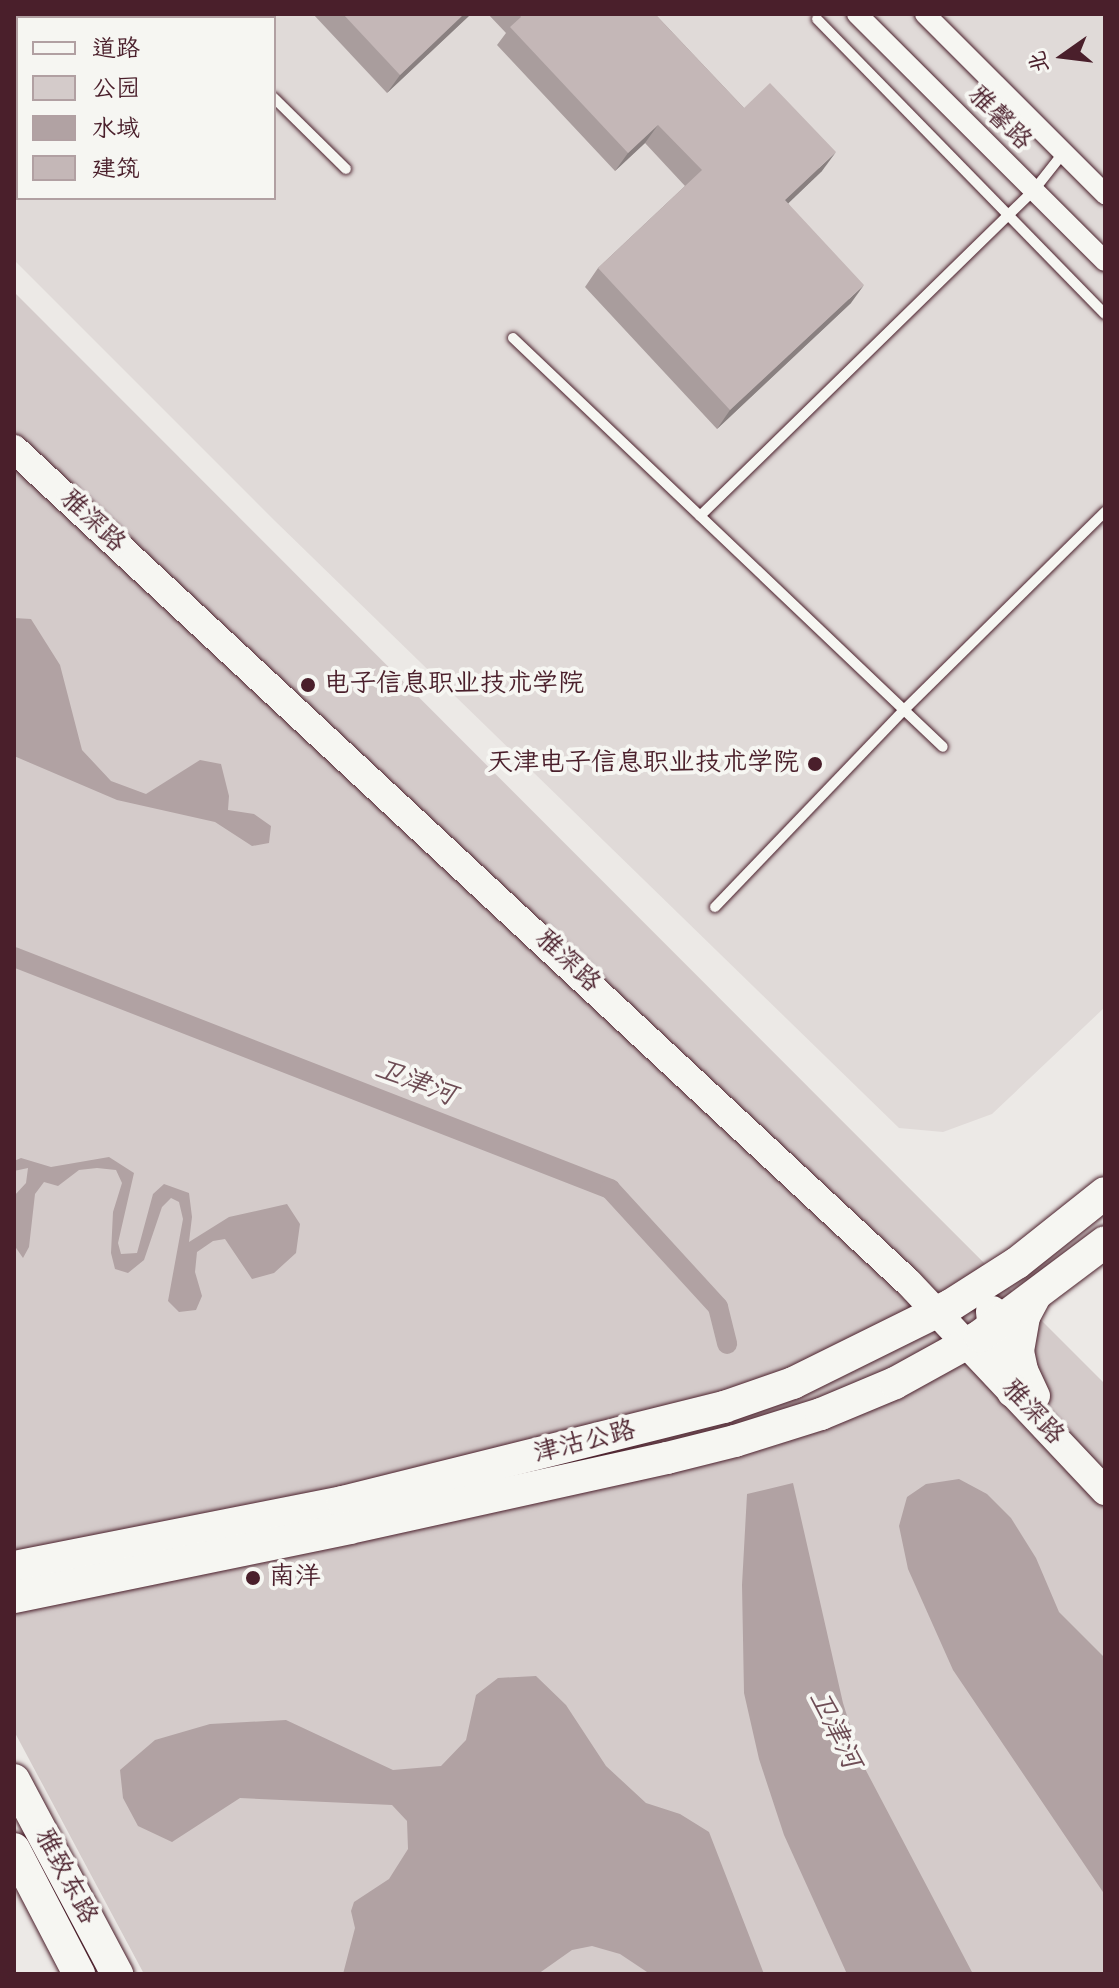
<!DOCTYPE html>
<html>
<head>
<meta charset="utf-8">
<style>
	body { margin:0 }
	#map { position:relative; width:1119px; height:1988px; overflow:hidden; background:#ece9e6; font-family:Mynerve,"LXGW WenKai TC",sans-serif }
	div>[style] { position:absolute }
	.built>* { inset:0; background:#e0dad8 }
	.green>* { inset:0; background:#d4cbca }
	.water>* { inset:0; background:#b1a2a3 }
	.canal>* { height:20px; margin:-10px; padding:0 10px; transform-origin:10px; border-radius:10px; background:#b1a2a3 }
	.roads { filter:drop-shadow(0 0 2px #4a1f2b) drop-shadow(0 0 2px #4a1f2b) }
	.lane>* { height:10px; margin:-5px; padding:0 5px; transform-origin:5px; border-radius:5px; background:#f6f6f2 }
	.street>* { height:20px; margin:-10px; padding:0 10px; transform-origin:10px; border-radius:10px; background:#f6f6f2 }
	.secondary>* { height:28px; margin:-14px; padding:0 14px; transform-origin:14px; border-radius:14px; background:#f6f6f2 }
	.primary>* { height:32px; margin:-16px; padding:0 16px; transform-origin:16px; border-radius:16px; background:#f6f6f2 }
	.wall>* { inset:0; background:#a99d9d }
	.shaded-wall>* { inset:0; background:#898080 }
	.building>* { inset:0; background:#c4b7b7 }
	.dots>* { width:22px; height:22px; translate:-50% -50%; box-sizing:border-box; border:4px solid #f6f6f2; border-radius:50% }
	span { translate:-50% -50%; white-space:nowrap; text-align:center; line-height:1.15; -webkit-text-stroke:8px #f6f6f2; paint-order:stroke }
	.street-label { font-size:26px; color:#4a1f2b }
	.poi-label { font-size:26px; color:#4a1f2b }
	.left { translate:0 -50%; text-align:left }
	.right { translate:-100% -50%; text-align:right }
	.water-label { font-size:28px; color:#6e4d55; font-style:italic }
	.frame { position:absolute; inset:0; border:16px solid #4a1f2b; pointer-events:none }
	.legend { position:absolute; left:16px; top:16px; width:260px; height:184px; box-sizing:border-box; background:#f6f6f2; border:2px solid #b1a0a2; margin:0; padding:10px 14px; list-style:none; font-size:24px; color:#4a1f2b }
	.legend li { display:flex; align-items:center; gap:16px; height:40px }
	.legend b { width:40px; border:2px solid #b1a0a2 }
	.north { position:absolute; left:1023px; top:16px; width:80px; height:80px; -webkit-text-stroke:6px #f6f6f2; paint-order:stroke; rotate:256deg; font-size:22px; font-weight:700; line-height:32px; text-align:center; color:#4a1f2b }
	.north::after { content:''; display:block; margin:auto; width:28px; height:36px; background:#4a1f2b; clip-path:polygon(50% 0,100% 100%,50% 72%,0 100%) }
</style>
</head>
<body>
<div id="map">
	<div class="built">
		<i style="clip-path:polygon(evenodd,14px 14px,1105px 14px,1104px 1008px,992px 1114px,943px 1132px,899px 1128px,275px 521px,14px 260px,14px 14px,18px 18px,274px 18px,274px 198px,18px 198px,18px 18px)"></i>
	</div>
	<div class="green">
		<i style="clip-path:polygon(14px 292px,1105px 1384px,1105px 1974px,144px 1974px,14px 1731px)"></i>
	</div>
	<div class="water">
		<i style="clip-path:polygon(14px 618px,31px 619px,60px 665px,82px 750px,111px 781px,146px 794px,200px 760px,221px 764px,229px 796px,228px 810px,254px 814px,271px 826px,269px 843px,252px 846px,215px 822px,117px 800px,14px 756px)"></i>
		<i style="clip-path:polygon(109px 1157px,134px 1173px,118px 1243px,121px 1254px,137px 1253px,153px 1194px,164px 1184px,189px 1193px,192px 1217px,189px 1242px,229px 1217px,287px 1204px,300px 1224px,296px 1253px,274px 1273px,252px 1279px,225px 1239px,213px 1241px,197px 1252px,195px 1272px,202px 1296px,196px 1310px,179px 1312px,168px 1301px,183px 1219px,179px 1202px,171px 1198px,162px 1207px,144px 1260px,128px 1273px,115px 1269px,111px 1253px,113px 1212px,122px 1183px,116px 1170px,97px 1168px,79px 1170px,58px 1186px,44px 1182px,35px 1194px,29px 1247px,23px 1258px,14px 1245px,14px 1196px,26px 1183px,28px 1168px,14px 1171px,14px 1161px,21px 1158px,51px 1167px)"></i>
		<i style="clip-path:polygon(959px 1479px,987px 1494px,1011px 1518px,1036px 1558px,1059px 1612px,1105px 1658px,1105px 1895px,953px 1670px,908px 1569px,899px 1526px,907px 1497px,926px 1484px)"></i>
		<i style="clip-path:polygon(793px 1483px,843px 1703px,861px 1761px,973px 1974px,847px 1974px,784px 1835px,759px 1759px,744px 1693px,742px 1585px,747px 1494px)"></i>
		<i style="clip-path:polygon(536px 1676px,566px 1705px,606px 1766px,646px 1803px,680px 1814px,709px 1832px,764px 1974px,650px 1974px,620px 1954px,592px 1946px,572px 1950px,538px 1974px,343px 1974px,355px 1928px,351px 1911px,354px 1902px,389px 1879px,408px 1849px,407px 1821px,392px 1805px,240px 1798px,172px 1842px,138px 1826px,123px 1798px,120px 1770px,155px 1740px,210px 1724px,286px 1720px,393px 1770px,441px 1766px,466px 1740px,476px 1695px,498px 1678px)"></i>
	</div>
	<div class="canal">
		<i style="left:14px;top:957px;width:640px;rotate:21.27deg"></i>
		<i style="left:610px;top:1189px;width:160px;rotate:47.5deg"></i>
		<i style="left:718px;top:1307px;width:38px;rotate:76deg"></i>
	</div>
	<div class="roads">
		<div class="lane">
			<i style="left:189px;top:14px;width:6px;rotate:45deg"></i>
			<i style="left:112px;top:18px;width:6px;rotate:-45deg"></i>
			<i style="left:817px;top:19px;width:412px;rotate:45.7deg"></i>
			<i style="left:274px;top:98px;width:101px;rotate:44.6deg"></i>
			<i style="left:14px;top:118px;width:6px;rotate:-45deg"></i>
			<i style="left:513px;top:338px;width:593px;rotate:43.57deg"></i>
			<i style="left:700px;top:516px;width:467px;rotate:-44.3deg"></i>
			<i style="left:1034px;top:190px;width:48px;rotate:-51.7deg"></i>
			<i style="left:715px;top:907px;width:273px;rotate:-46.2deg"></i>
			<i style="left:904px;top:710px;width:282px;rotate:-44.6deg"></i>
		</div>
		<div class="street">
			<i style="left:857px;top:14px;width:350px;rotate:44.9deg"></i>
			<i style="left:925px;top:14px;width:255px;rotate:45deg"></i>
		</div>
		<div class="secondary">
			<i style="left:14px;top:449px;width:1223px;rotate:42.98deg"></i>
			<i style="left:909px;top:1283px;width:286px;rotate:46.7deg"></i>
			<i style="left:1036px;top:1396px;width:29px;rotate:-115deg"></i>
			<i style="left:1024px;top:1370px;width:19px;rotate:-102deg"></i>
			<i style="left:1020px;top:1351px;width:35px;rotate:-80deg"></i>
			<i style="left:1026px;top:1317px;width:27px;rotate:-62deg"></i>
		</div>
		<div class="primary">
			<i style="left:992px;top:1312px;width:43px;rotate:83.4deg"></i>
			<i style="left:997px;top:1355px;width:40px;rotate:66.6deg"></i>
			<i style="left:14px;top:1567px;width:335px;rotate:-11.2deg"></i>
			<i style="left:343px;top:1502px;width:393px;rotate:-14deg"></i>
			<i style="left:724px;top:1407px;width:73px;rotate:-19.2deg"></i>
			<i style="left:793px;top:1383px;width:176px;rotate:-26.3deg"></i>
			<i style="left:951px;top:1305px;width:78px;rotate:-32.5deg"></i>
			<i style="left:1017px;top:1263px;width:112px;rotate:-38.5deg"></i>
			<i style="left:14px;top:1597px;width:342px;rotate:-11.6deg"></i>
			<i style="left:349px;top:1528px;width:326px;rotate:-12.4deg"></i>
			<i style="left:667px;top:1458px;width:70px;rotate:-14deg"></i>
			<i style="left:735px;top:1441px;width:90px;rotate:-17.4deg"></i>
			<i style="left:821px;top:1414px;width:80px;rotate:-22.7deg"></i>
			<i style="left:895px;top:1383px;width:97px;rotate:-28.9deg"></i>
			<i style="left:980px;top:1336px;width:156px;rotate:-36.9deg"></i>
			<i style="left:14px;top:1780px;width:220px;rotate:62deg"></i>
			<i style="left:14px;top:1849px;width:141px;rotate:62.5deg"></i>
		</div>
	</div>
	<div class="wall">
		<i style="clip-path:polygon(313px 14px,471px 14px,387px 93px)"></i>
		<i style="clip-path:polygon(488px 14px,655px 14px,744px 108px,822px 171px,788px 203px,851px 303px,717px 429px,585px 287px,598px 268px,685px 186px,645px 143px,615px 171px,497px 45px,506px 33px)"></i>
	</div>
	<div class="shaded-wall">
		<i style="clip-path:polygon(464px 14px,471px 14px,387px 93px,400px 75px)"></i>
		<i style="clip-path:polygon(658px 125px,645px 143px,615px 171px,628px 153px)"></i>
		<i style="clip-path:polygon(836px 152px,822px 171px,772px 219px,785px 200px)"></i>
		<i style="clip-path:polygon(864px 285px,851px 303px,717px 429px,730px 410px)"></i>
	</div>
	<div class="building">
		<i style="clip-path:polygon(343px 14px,464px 14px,400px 75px)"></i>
		<i style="clip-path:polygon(519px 14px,655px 14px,744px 108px,770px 83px,836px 152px,785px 200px,864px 285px,730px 410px,598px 268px,702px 170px,658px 125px,628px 153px,510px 27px,521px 17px)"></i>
	</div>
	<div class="dots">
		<i style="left:308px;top:685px;background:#4a1f2b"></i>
		<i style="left:815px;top:764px;background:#4a1f2b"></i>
		<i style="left:253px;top:1578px;background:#4a1f2b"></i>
	</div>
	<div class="street-label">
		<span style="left:999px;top:119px;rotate:45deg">雅馨路</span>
		<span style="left:92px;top:522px;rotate:43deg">雅深路</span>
		<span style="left:567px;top:962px;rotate:43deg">雅深路</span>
		<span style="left:1032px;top:1413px;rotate:47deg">雅深路</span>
		<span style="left:585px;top:1443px;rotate:-14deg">津沽公路</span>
		<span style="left:65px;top:1877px;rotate:62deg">雅致东路</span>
	</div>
	<div class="poi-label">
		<span class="left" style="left:324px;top:685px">电子信息职业技术学院</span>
		<span class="right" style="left:799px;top:764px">天津电子信息职业技术学院</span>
		<span class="left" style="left:269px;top:1578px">南洋</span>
	</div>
	<div class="water-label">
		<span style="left:415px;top:1083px;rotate:21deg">卫津河</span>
		<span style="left:834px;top:1730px;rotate:64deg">卫津河</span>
	</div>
	<div class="frame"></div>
	<ul class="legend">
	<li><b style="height:10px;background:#f6f6f2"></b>道路</li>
	<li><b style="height:22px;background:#d4cbca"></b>公园</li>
	<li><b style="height:22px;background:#b1a2a3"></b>水域</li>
	<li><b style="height:22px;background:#c4b7b7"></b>建筑</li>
	</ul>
	<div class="north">北</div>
</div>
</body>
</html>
